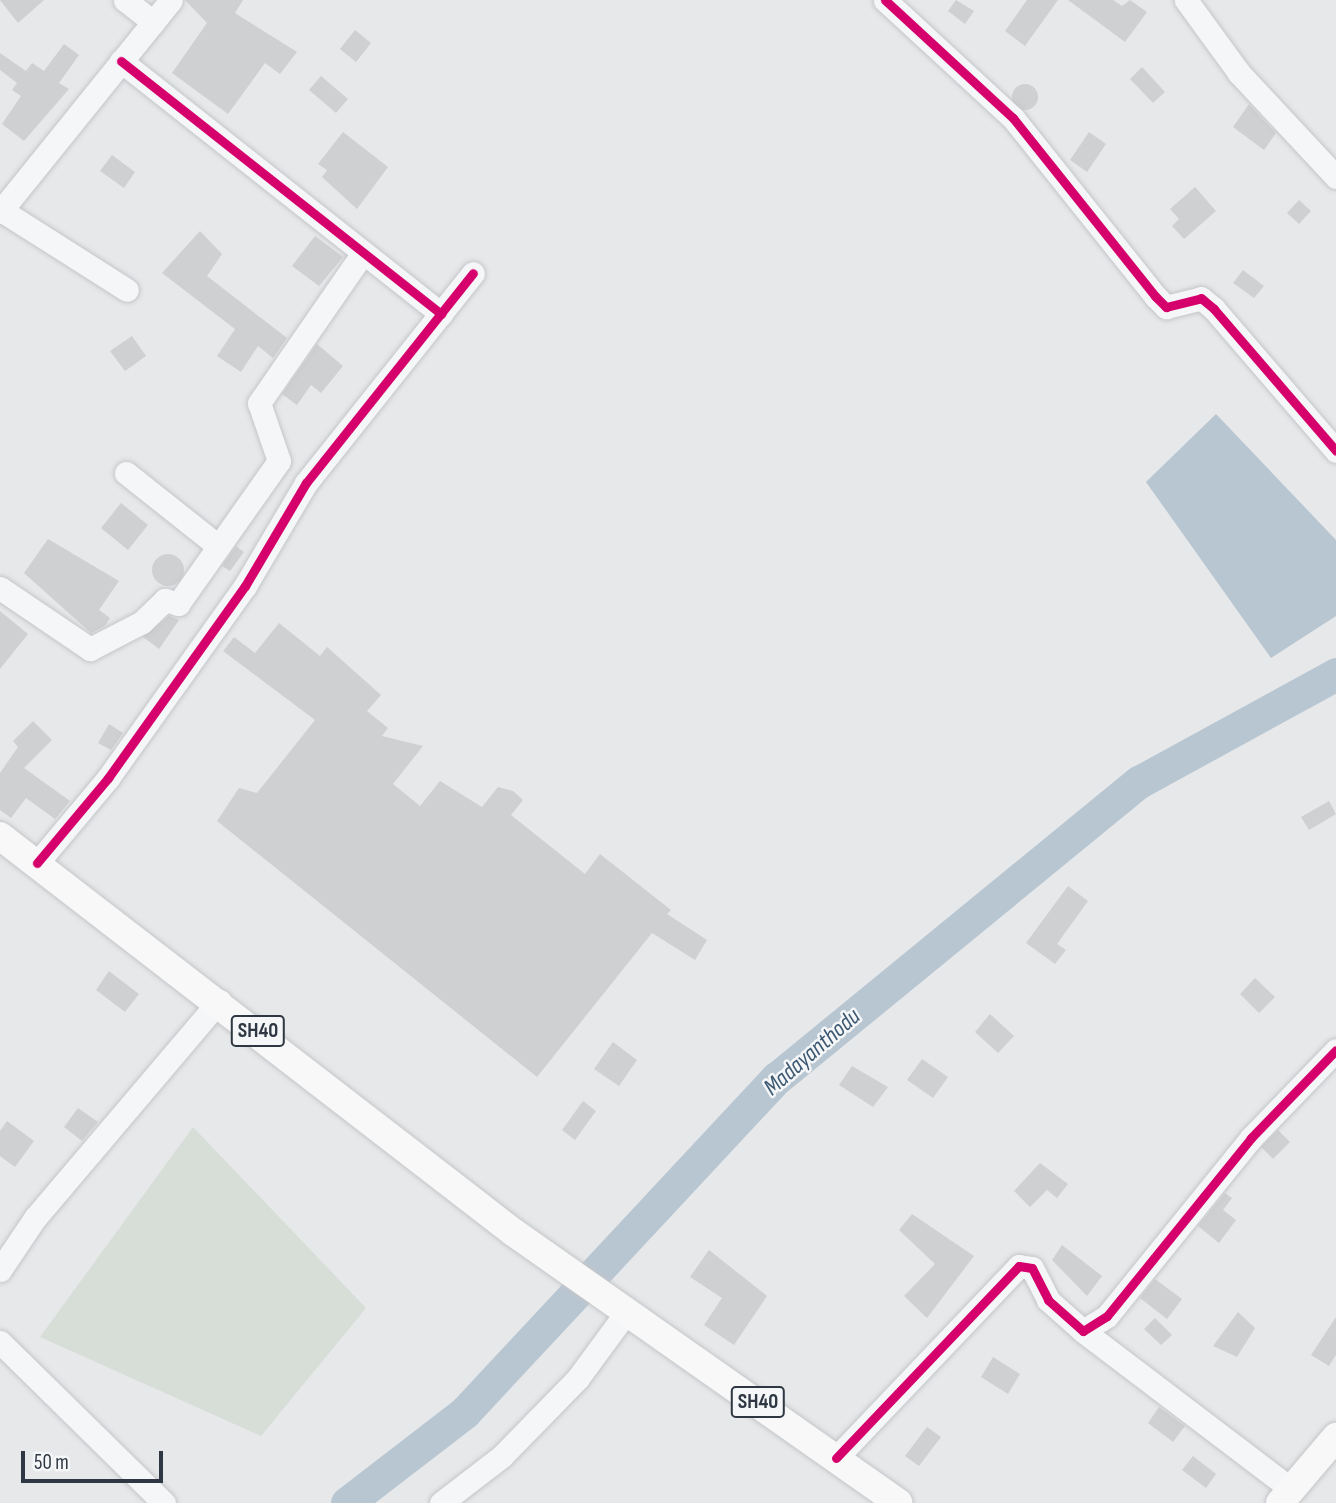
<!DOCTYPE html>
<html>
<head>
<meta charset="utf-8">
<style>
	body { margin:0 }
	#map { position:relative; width:1336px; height:1503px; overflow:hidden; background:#e6e8ea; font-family:"Sofia Sans Condensed",sans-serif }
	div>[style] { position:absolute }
	.green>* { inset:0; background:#d7ddd7 }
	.water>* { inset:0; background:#b8c6d2 }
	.river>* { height:33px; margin:-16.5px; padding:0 16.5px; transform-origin:16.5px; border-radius:16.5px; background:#b8c6d2 }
	.building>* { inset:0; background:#ced0d2 }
	.round { border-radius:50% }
	.roads { filter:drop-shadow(0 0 2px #c4c6c8) drop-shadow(0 0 2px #c4c6c8) }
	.minor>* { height:23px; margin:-11.5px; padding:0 11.5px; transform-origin:11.5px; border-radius:11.5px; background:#f5f6f7 }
	.major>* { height:28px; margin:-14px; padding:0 14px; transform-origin:14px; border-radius:14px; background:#f8f8f8 }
	.cycleway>* { height:9px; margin:-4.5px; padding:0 4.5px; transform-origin:4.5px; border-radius:4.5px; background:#d6006c }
	span { translate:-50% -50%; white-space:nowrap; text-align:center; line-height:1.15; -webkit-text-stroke:5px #f4f6f8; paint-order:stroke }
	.shield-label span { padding:2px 5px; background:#f4f6f8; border:2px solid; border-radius:5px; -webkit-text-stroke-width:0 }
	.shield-label { font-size:21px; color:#2e3742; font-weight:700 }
	.water-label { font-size:24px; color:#3c5872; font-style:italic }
	.scale { position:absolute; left:21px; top:1451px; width:142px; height:32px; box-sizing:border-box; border:4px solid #2e3742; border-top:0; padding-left:9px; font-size:21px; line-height:24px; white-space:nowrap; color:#2e3742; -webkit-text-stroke:5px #f4f6f8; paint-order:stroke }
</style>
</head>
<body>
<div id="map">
	<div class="green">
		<i style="clip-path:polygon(193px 1127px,366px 1308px,261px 1436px,40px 1337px)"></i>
	</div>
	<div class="water">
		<i style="clip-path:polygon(1216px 414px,1336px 540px,1336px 616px,1271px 658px,1146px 482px)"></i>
	</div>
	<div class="river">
		<i style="left:347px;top:1503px;width:149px;rotate:-37.6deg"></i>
		<i style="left:465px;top:1412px;width:457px;rotate:-47deg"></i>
		<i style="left:777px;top:1078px;width:468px;rotate:-39.3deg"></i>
		<i style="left:1139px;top:782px;width:225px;rotate:-28.7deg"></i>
	</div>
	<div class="building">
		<i style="clip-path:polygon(0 0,44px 0,18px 23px)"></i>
		<i style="clip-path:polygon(185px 0,243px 0,235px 13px,297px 52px,280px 74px,265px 63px,228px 114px,172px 73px,207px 23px)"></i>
		<i style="clip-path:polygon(956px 0,974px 11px,965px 24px,948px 11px)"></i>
		<i style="clip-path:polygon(1027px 0,1058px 0,1025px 46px,1005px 31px)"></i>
		<i style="clip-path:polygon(1068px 0,1113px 0,1122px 6px,1130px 0,1147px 12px,1125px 42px)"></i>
		<i style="clip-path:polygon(355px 30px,371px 43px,356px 62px,340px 49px)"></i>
		<i style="clip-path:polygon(64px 44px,79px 55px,59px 83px,69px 89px,24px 141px,2px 124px,21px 96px,12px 90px,17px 83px,0 70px,0 53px,26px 71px,32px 63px,44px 71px)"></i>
		<i style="clip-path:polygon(1142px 67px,1165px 92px,1153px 103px,1130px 79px)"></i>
		<i style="clip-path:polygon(321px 76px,348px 99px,336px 113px,309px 90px)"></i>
		<i class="round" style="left:1012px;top:84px;width:26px;height:26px"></i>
		<i style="clip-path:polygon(1249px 104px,1276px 133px,1264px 150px,1233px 127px)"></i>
		<i style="clip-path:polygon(343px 132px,388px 167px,357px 209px,322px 177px,327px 170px,318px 164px)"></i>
		<i style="clip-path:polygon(1089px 132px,1106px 144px,1087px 172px,1070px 160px)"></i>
		<i style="clip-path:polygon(112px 155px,135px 172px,124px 188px,100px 171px)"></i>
		<i style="clip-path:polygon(1195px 187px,1216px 211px,1184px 239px,1172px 226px,1179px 219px,1170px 209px)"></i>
		<i style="clip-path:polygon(1299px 200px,1311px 211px,1299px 224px,1287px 213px)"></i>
		<i style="clip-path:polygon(200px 231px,222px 254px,207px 276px,287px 338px,273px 358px,258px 346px,241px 372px,217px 356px,235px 329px,162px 273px)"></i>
		<i style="clip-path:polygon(315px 236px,343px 257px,319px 286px,292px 266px)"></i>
		<i style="clip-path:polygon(1243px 270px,1264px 286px,1254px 298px,1233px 283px)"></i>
		<i style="clip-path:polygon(132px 336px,146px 356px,125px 371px,110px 351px)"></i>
		<i style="clip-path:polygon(317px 344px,343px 366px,321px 393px,311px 385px,297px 405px,282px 394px)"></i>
		<i style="clip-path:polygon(121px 503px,148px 525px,128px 550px,101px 528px)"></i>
		<i style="clip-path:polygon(48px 539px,119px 581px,99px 610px,110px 618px,105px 626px,91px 633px,24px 573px)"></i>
		<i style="clip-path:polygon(236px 546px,244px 552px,230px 571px,222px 566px)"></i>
		<i class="round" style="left:152px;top:554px;width:32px;height:32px"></i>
		<i style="clip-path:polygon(0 611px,28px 634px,0 669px)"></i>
		<i style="clip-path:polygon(169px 616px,179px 620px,159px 649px,143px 637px)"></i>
		<i style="clip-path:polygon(279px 623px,320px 656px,327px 647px,381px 695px,367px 711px,388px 728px,382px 736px,423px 746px,393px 784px,420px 806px,440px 781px,482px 807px,498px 787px,513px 791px,523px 800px,511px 815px,585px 874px,600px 854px,671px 910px,667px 914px,707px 940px,695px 960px,652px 933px,537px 1077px,217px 821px,239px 788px,257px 793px,315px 720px,223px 651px,234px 637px,255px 653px)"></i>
		<i style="clip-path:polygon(33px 721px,52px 740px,24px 768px,70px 801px,55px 819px,26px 798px,11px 818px,0 810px,0 773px,18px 747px,13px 741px)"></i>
		<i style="clip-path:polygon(109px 724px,123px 733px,111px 750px,98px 743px)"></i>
		<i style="clip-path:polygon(1329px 801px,1336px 814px,1309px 830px,1301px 817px)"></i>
		<i style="clip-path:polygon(1068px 886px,1088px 901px,1057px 944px,1066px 950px,1055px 964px,1026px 943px)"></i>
		<i style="clip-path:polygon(109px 971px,139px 994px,125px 1012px,96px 990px)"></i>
		<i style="clip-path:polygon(1255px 978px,1275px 997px,1259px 1013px,1240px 994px)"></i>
		<i style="clip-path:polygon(990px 1014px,1014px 1036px,998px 1053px,975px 1032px)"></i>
		<i style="clip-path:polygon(613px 1042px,637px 1060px,619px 1086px,594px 1069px)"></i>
		<i style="clip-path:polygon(922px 1059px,948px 1077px,933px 1098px,907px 1080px)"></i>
		<i style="clip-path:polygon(852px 1066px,888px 1087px,873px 1107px,839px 1085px)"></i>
		<i style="clip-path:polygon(583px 1101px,596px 1111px,575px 1140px,562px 1130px)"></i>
		<i style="clip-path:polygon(78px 1108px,98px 1122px,82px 1141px,64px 1127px)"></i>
		<i style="clip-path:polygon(7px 1121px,34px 1141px,15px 1167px,0 1156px,0 1131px)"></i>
		<i style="clip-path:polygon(1278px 1130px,1290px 1142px,1273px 1159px,1261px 1147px)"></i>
		<i style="clip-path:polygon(1040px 1163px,1068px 1184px,1057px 1198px,1047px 1190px,1030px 1207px,1014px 1191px)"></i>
		<i style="clip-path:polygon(1225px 1193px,1232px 1198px,1223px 1210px,1236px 1220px,1219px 1243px,1198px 1226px)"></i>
		<i style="clip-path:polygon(912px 1214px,974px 1256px,927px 1318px,904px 1296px,935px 1264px,899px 1230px)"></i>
		<i style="clip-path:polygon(1062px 1245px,1102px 1276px,1087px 1296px,1052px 1260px)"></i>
		<i style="clip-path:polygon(709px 1250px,767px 1296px,734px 1345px,704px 1325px,722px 1298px,690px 1277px)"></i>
		<i style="clip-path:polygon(1155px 1279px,1182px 1299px,1167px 1319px,1140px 1298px)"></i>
		<i style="clip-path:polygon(1238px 1312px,1255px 1328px,1237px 1357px,1213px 1346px)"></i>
		<i style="clip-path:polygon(1336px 1317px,1336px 1355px,1329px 1366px,1311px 1355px)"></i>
		<i style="clip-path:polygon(1155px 1318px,1172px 1335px,1161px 1345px,1144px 1329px)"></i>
		<i style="clip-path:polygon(993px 1357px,1020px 1374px,1008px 1394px,981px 1377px)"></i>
		<i style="clip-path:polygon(1159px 1407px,1185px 1426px,1173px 1442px,1148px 1423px)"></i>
		<i style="clip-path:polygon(927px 1427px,941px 1437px,919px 1466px,905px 1456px)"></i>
		<i style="clip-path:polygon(1193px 1456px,1216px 1474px,1206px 1488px,1182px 1470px)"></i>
	</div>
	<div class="roads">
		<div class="minor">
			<i style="left:125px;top:0;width:36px;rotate:38deg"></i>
			<i style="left:885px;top:0;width:174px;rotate:42.7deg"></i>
			<i style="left:1013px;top:118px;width:228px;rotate:51.4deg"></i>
			<i style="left:1155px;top:296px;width:16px;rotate:45deg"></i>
			<i style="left:1166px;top:307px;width:36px;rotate:-14deg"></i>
			<i style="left:1201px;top:298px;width:17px;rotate:40deg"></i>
			<i style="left:1214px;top:309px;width:187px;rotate:49.3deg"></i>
			<i style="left:1186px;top:0;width:90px;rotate:54deg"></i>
			<i style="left:1239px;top:73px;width:142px;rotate:47deg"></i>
			<i style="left:121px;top:61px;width:408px;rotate:38.3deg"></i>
			<i style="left:1px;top:210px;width:149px;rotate:32.4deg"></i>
			<i style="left:0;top:212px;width:272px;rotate:-51.1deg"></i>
			<i style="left:126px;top:473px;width:117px;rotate:38.4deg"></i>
			<i style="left:0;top:588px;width:109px;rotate:34.1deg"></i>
			<i style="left:90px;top:649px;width:59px;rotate:-27.4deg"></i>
			<i style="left:142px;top:622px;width:32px;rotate:-44deg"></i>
			<i style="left:165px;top:600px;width:14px;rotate:17deg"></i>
			<i style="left:178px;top:604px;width:175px;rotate:-54.8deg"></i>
			<i style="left:279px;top:461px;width:61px;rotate:-109deg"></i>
			<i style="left:259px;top:403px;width:183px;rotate:-55.3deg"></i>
			<i style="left:37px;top:863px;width:111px;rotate:-50.1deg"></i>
			<i style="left:108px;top:778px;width:236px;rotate:-54.5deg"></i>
			<i style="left:245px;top:586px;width:120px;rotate:-59.4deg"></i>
			<i style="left:306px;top:483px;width:268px;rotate:-51.5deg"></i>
			<i style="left:0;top:1270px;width:63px;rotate:-56.1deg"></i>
			<i style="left:35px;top:1218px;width:285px;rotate:-49.7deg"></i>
			<i style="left:1083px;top:1331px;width:261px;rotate:37.2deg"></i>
			<i style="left:0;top:1342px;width:230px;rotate:44.5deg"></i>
			<i style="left:836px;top:1458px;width:265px;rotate:-46.4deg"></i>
			<i style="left:1019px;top:1266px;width:13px;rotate:9deg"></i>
			<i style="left:1032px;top:1268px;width:36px;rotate:63deg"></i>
			<i style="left:1048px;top:1300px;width:47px;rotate:41.5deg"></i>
			<i style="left:1083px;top:1331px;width:28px;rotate:-32deg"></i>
			<i style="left:1107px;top:1316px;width:229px;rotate:-51deg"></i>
			<i style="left:1251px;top:1138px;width:122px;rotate:-46deg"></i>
			<i style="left:441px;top:1503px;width:77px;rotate:-37.6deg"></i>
			<i style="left:502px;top:1456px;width:109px;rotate:-45.7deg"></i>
			<i style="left:578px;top:1378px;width:84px;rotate:-53.7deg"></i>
		</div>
		<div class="major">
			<i style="left:0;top:836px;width:648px;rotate:37.67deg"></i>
			<i style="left:513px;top:1232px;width:471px;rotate:35.1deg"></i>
			<i style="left:1280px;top:1503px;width:87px;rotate:-49.7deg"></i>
		</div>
	</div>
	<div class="cycleway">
		<i style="left:885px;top:0;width:174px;rotate:42.7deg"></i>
		<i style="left:1013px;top:118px;width:228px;rotate:51.4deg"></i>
		<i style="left:1155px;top:296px;width:16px;rotate:45deg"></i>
		<i style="left:1166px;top:307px;width:36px;rotate:-14deg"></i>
		<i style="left:1201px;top:298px;width:17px;rotate:40deg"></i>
		<i style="left:1214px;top:309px;width:187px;rotate:49.3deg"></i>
		<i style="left:121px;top:61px;width:408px;rotate:38.3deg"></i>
		<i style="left:37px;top:863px;width:111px;rotate:-50.1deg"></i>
		<i style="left:108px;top:778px;width:236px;rotate:-54.5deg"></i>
		<i style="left:245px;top:586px;width:120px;rotate:-59.4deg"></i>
		<i style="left:306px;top:483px;width:268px;rotate:-51.5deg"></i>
		<i style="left:836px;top:1458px;width:265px;rotate:-46.4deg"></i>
		<i style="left:1019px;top:1266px;width:13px;rotate:9deg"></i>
		<i style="left:1032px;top:1268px;width:36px;rotate:63deg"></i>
		<i style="left:1048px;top:1300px;width:47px;rotate:41.5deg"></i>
		<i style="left:1083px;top:1331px;width:28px;rotate:-32deg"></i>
		<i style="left:1107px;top:1316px;width:229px;rotate:-51deg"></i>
		<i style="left:1251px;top:1138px;width:122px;rotate:-46deg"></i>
	</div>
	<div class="shield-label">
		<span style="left:258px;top:1031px">SH40</span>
		<span style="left:758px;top:1402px">SH40</span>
	</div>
	<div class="water-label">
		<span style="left:812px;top:1052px;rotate:-41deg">Madayanthodu</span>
	</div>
	<div class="scale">50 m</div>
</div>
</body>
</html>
